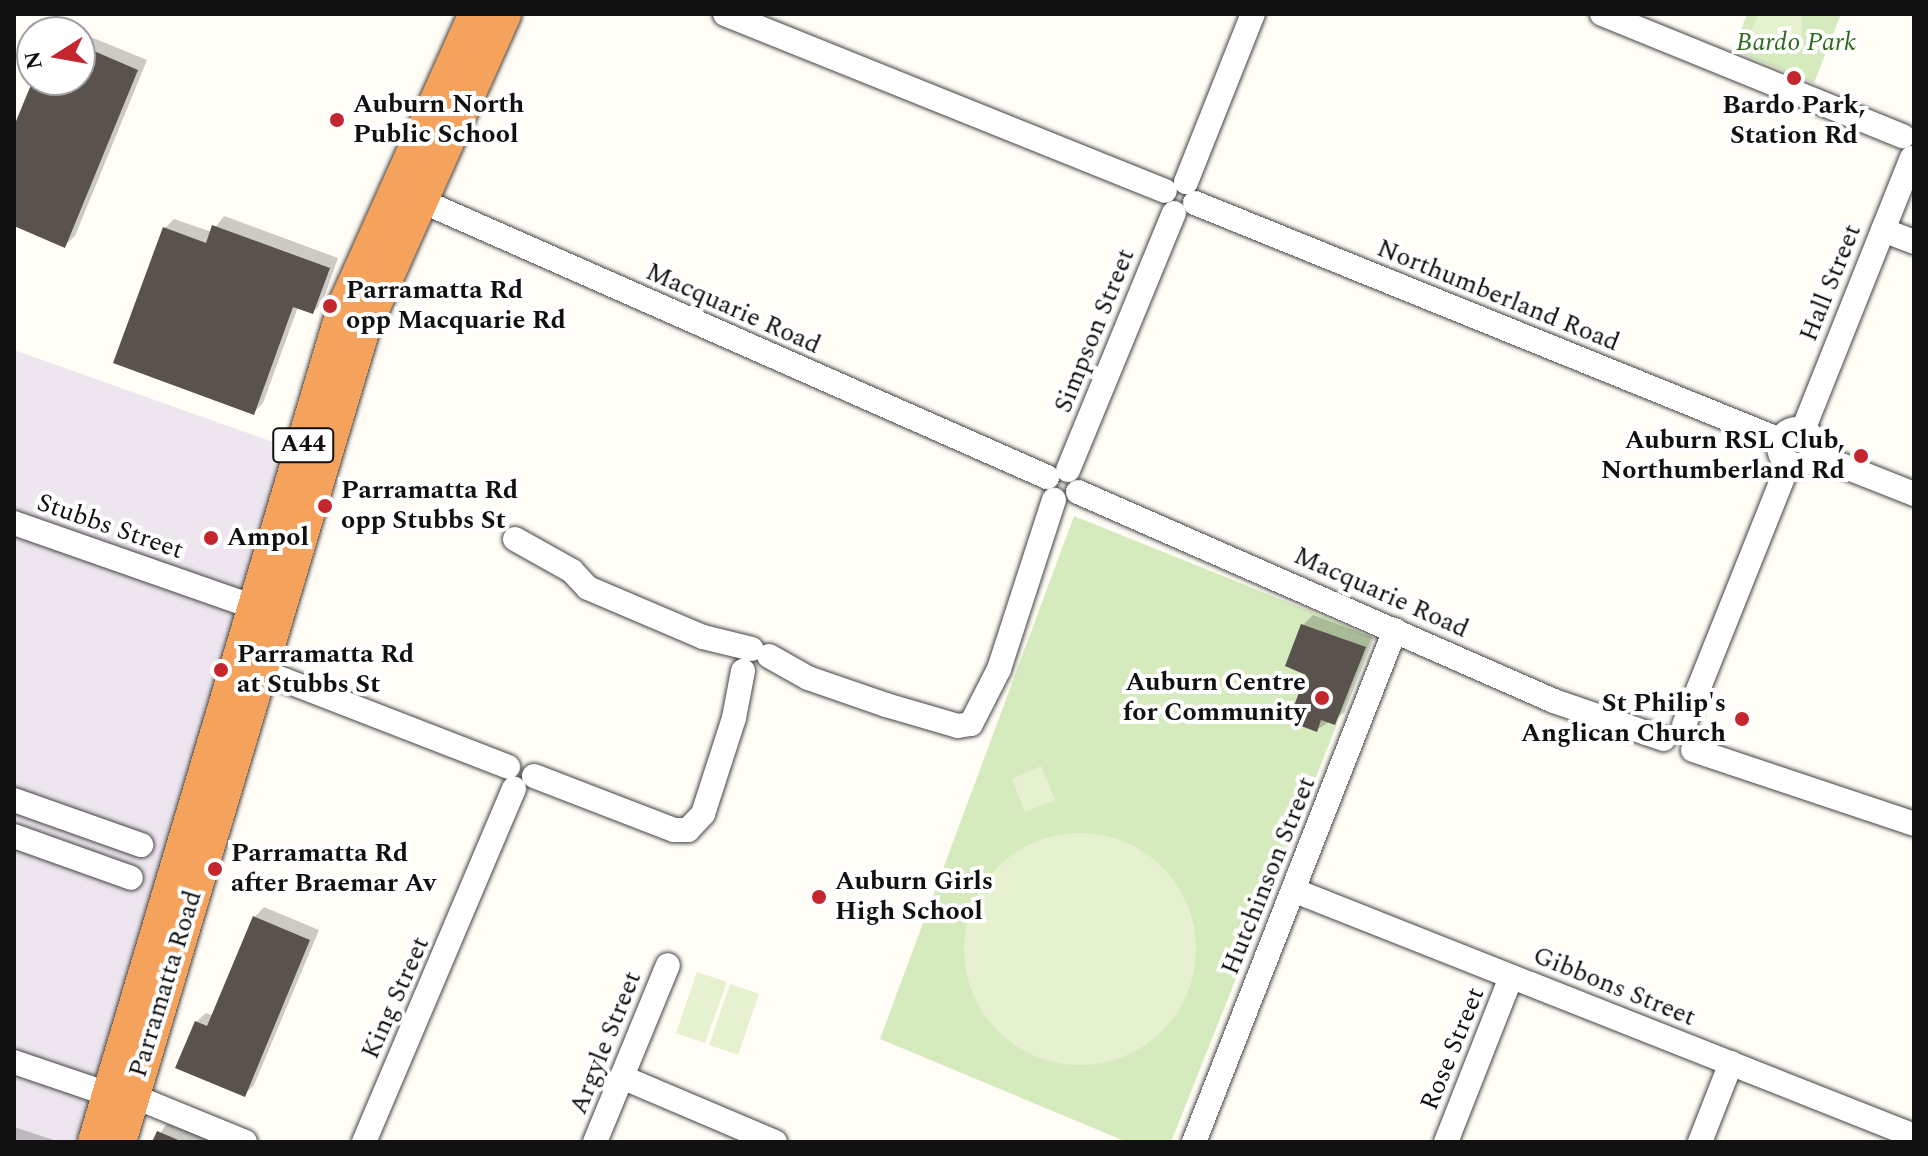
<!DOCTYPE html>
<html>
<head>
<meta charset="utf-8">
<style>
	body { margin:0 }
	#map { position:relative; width:1928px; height:1156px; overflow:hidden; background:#fffdf5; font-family:Spectral,serif }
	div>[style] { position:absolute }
	.industrial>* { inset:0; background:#eee6ef }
	.green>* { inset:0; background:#d5ebbd }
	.pitch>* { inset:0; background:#e6f2cf }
	.round { border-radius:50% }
	.shadow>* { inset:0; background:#0003 }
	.building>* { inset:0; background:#5a524d }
	.roads { filter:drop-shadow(0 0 2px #444) drop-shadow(0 0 2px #444) }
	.minor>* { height:24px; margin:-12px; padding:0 12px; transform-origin:12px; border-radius:12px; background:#fff }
	.minor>.ring { margin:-12px; padding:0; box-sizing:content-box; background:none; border:24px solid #fff; border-radius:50% }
	.highway>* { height:34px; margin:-17px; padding:0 17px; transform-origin:17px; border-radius:17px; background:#f5a25d }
	.dots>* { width:22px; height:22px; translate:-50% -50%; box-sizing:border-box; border:4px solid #fff; border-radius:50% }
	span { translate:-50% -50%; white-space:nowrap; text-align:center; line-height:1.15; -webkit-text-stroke:8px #fff; paint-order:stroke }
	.shield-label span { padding:2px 6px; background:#fff; border:2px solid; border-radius:6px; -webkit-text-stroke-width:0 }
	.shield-label { font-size:24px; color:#111; font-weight:700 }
	.park-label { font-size:26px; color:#2f6b1f; font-style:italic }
	.poi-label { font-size:26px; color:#111; font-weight:700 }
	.left { translate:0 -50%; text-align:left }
	.right { translate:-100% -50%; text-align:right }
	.street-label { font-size:26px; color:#111 }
	.frame { position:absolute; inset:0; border:16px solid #111; pointer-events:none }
	.north { position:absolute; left:16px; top:16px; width:80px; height:80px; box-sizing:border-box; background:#fff; border:2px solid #a0a0a0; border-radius:50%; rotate:259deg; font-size:22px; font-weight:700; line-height:32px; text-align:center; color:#111 }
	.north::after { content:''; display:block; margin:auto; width:28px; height:36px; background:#c4262e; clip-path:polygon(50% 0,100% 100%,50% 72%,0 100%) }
</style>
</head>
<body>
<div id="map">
	<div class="industrial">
		<i style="clip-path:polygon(14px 350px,287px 447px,78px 1142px,14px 1142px)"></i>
	</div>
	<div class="green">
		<i style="clip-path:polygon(1747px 14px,1841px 14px,1814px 83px,1733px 50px)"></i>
		<i style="clip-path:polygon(1074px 516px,1372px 636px,1171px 1142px,1127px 1142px,880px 1039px)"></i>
	</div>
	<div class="pitch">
		<i style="clip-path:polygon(1758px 14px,1801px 14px,1802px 43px,1746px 45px)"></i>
		<i style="clip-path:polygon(1041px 766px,1055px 800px,1025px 812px,1012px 779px)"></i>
		<i class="round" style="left:964px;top:833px;width:232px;height:232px"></i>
		<i style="clip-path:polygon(697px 972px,727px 982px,705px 1043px,676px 1033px)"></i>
		<i style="clip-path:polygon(730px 984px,759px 994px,738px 1055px,709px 1045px)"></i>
	</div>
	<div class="shadow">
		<i style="clip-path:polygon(81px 33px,147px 60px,75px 236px,65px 245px,14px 224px,14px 131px,35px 80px,80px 80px)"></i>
		<i style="clip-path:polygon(224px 216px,338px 258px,322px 303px,313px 312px,298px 307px,263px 403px,253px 413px,165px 228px,174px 219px,212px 232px)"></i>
		<i style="clip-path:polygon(1313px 615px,1374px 638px,1344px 713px,1316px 730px,1309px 674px,1287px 665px,1303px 625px)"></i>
		<i style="clip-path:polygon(264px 907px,319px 930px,254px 1085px,244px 1095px,196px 1022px,206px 1013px,214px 1016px,255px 917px)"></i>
		<i style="clip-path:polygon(168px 1122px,215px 1142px,154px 1142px)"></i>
		<i style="clip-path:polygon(14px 1127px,57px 1141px,14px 1142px)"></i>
	</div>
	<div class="building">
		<i style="clip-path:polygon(80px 45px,138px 70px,65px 248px,14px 226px,14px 126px,33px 80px,52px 86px,54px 80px,80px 80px)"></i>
		<i style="clip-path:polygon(212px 225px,330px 268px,313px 314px,293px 307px,254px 415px,113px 363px,163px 227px,206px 243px)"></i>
		<i style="clip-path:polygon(1301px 624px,1366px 647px,1335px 725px,1321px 720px,1317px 732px,1288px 721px,1306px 675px,1285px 666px)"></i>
		<i style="clip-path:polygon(253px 916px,310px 940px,245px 1097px,175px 1068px,195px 1021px,207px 1026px)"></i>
		<i style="clip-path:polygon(157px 1131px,183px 1142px,152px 1142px)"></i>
	</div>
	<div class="roads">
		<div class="minor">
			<i style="left:725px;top:14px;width:474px;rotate:21.9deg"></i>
			<i style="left:1602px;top:14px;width:325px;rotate:22.1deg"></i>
			<i style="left:1186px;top:182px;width:181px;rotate:-68.3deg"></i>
			<i style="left:406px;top:194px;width:701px;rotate:23.82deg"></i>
			<i style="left:1195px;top:203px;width:631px;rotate:22.05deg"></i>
			<i style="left:1883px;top:230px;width:33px;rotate:21deg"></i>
			<i class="ring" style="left:1779px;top:429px;width:12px;height:12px"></i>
			<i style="left:1803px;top:430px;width:293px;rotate:-68.2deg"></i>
			<i style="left:1813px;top:454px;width:109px;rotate:21.6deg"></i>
			<i style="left:1068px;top:470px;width:278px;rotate:-67.6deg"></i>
			<i style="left:1078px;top:492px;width:520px;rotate:23.71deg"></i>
			<i style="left:1554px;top:701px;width:116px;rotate:19.1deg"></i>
			<i style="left:14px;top:523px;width:269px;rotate:19.3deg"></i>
			<i style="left:515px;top:539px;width:65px;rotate:29.3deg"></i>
			<i style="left:572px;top:571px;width:23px;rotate:47deg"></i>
			<i style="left:588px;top:588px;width:125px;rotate:23.1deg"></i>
			<i style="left:703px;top:637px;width:50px;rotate:13.8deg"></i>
			<i style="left:769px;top:656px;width:45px;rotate:29.4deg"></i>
			<i style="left:808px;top:678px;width:83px;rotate:19.1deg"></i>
			<i style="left:886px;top:705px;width:75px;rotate:16.3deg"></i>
			<i style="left:958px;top:726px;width:13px;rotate:-9deg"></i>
			<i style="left:971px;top:724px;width:62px;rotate:-63deg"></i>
			<i style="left:999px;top:669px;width:178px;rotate:-72deg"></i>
			<i style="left:261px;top:671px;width:265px;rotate:21.2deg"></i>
			<i style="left:1684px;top:725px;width:283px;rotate:-68.2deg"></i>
			<i style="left:1693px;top:750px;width:233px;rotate:18.5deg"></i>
			<i style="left:534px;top:776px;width:150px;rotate:21.1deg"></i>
			<i style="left:674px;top:830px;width:14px"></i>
			<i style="left:688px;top:830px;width:22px;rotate:-47deg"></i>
			<i style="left:703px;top:814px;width:101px;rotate:-72.1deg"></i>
			<i style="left:734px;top:718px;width:48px;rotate:-79.2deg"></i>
			<i style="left:14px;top:800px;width:135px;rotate:19.5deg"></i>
			<i style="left:14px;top:836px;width:124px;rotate:19.7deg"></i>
			<i style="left:1293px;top:890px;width:668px;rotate:21.61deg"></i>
			<i style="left:14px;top:1062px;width:99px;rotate:18.8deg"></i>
			<i style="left:108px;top:1094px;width:25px;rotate:5deg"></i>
			<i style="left:133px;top:1096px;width:121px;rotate:22.3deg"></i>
			<i style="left:624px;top:1078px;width:164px;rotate:23deg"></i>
			<i style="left:364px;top:1142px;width:384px;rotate:-67deg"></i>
			<i style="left:595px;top:1142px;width:191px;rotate:-67.6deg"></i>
			<i style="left:1194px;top:1142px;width:550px;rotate:-68.57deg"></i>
			<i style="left:1446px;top:1142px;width:177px;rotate:-68.5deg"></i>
			<i style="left:1700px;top:1142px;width:85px;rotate:-68.6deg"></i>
		</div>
		<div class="highway">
			<i style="left:95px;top:1142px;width:874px;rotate:-73.37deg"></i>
			<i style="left:345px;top:305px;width:319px;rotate:-65.8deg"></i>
			<i style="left:119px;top:1142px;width:846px;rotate:-73.3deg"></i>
			<i style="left:362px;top:332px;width:348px;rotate:-65.9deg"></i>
		</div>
	</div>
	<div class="dots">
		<i style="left:1794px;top:78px;background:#c4262e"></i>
		<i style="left:337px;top:120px;background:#c4262e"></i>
		<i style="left:330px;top:306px;background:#c4262e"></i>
		<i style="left:1861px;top:456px;background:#c4262e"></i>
		<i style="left:325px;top:506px;background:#c4262e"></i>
		<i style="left:211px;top:538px;background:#c4262e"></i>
		<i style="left:221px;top:670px;background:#c4262e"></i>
		<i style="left:1322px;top:698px;background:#c4262e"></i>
		<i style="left:1742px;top:719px;background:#c4262e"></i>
		<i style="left:215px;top:869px;background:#c4262e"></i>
		<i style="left:819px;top:897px;background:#c4262e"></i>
	</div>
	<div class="shield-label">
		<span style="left:303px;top:445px">A44</span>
	</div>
	<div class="park-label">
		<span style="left:1796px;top:43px">Bardo Park</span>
	</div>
	<div class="poi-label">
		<span class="left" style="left:353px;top:120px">Auburn North<br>Public School</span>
		<span style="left:1794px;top:121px">Bardo Park,<br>Station Rd</span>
		<span class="left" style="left:346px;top:306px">Parramatta Rd<br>opp Macquarie Rd</span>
		<span class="right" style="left:1845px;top:456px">Auburn RSL Club,<br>Northumberland Rd</span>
		<span class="left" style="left:341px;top:506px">Parramatta Rd<br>opp Stubbs St</span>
		<span class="left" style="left:227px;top:538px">Ampol</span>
		<span class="left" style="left:237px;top:670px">Parramatta Rd<br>at Stubbs St</span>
		<span class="right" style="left:1306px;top:698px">Auburn Centre<br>for Community</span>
		<span class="right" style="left:1726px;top:719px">St Philip's<br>Anglican Church</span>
		<span class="left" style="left:231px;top:869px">Parramatta Rd<br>after Braemar Av</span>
		<span class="left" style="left:835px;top:897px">Auburn Girls<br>High School</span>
	</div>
	<div class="street-label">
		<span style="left:1831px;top:283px;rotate:-68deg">Hall Street</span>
		<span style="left:1498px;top:296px;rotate:22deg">Northumberland Road</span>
		<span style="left:733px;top:309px;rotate:24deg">Macquarie Road</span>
		<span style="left:1095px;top:331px;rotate:-68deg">Simpson Street</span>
		<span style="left:110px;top:527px;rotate:19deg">Stubbs Street</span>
		<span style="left:1381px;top:593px;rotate:24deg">Macquarie Road</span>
		<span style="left:1269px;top:876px;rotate:-68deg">Hutchinson Street</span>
		<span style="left:166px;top:984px;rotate:-73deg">Parramatta Road</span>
		<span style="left:1614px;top:987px;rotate:22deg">Gibbons Street</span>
		<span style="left:396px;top:998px;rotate:-66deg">King Street</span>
		<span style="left:606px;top:1043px;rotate:-68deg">Argyle Street</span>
		<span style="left:1453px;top:1049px;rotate:-68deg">Rose Street</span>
	</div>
	<div class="frame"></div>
	<div class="north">N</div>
</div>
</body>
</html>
